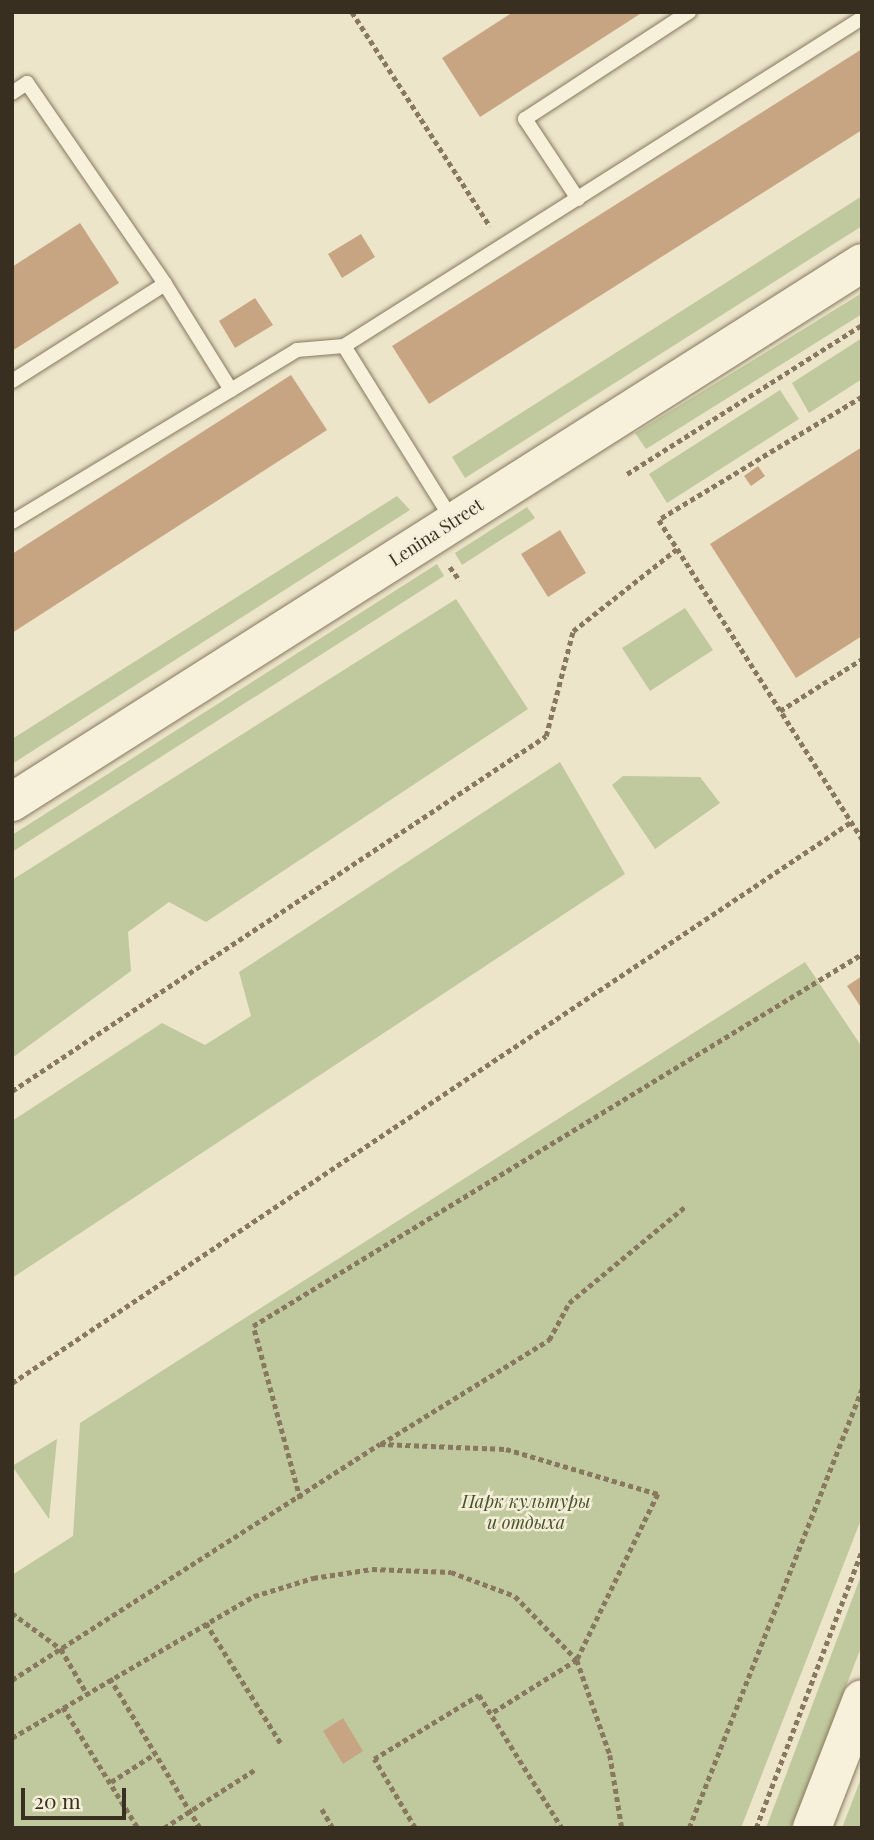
<!DOCTYPE html>
<html>
<head>
<meta charset="utf-8">
<style>
	body { margin:0 }
	#map { position:relative; width:874px; height:1840px; overflow:hidden; background:#ece5c9; font-family:"Playfair Display",serif }
	div>[style] { position:absolute }
	.green>* { inset:0; background:#c0c99d }
	.building>* { inset:0; background:#c7a582 }
	.path>* { height:4.5px; margin-top:-2.25px; transform-origin:0; background:repeating-linear-gradient(90deg,#87785f 0 5px,transparent 0 8.5px) }
	.roads { filter:drop-shadow(0 0 2px #87785f) drop-shadow(0 0 2px #87785f) }
	.lane>* { height:14px; margin:-7px; padding:0 7px; transform-origin:7px; border-radius:7px; background:#f7f1dc }
	.secondary>* { height:38px; margin:-19px; padding:0 19px; transform-origin:19px; border-radius:19px; background:#f7f1dc }
	span { translate:-50% -50%; white-space:nowrap; text-align:center; line-height:1.15; -webkit-text-stroke:5px #f4eed8; paint-order:stroke }
	.street-label { font-size:18px; color:#382f21 }
	.park-label { font-size:18px; color:#455329; font-style:italic }
	.frame { position:absolute; inset:0; border:14px solid #382f21; pointer-events:none }
	.scale { position:absolute; left:21px; top:1788px; width:105px; height:32px; box-sizing:border-box; border:4px solid #382f21; border-top:0; padding-left:9px; font-size:21px; line-height:24px; white-space:nowrap; color:#382f21; -webkit-text-stroke:5px #f4eed8; paint-order:stroke }
</style>
</head>
<body>
<div id="map">
	<div class="green">
		<i style="clip-path:polygon(862px 196px,862px 226px,465px 478px,452px 457px)"></i>
		<i style="clip-path:polygon(862px 293px,862px 314px,646px 449px,635px 433px)"></i>
		<i style="clip-path:polygon(862px 338px,862px 379px,809px 413px,792px 383px)"></i>
		<i style="clip-path:polygon(780px 390px,799px 419px,667px 503px,649px 474px)"></i>
		<i style="clip-path:polygon(397px 496px,410px 510px,12px 764px,12px 739px)"></i>
		<i style="clip-path:polygon(527px 507px,535px 518px,462px 565px,455px 553px)"></i>
		<i style="clip-path:polygon(437px 564px,444px 576px,12px 852px,12px 835px)"></i>
		<i style="clip-path:polygon(456px 599px,528px 709px,206px 922px,169px 902px,128px 932px,131px 971px,12px 1058px,12px 880px)"></i>
		<i style="clip-path:polygon(685px 608px,713px 650px,650px 691px,622px 648px)"></i>
		<i style="clip-path:polygon(560px 762px,625px 874px,12px 1278px,12px 1121px,162px 1023px,205px 1045px,251px 1016px,239px 972px)"></i>
		<i style="clip-path:polygon(623px 776px,700px 777px,720px 803px,655px 849px,612px 785px)"></i>
		<i style="clip-path:polygon(805px 962px,862px 1047px,862px 1517px,741px 1828px,12px 1828px,12px 1575px,73px 1536px,80px 1423px)"></i>
		<i style="clip-path:polygon(57px 1439px,49px 1519px,12px 1466px)"></i>
		<i style="clip-path:polygon(862px 1573px,862px 1645px,791px 1828px,766px 1828px)"></i>
		<i style="clip-path:polygon(862px 1776px,862px 1828px,842px 1828px)"></i>
	</div>
	<div class="building">
		<i style="clip-path:polygon(513px 12px,643px 12px,480px 117px,442px 58px)"></i>
		<i style="clip-path:polygon(862px 49px,862px 130px,429px 404px,392px 346px)"></i>
		<i style="clip-path:polygon(80px 223px,119px 283px,12px 351px,12px 267px)"></i>
		<i style="clip-path:polygon(361px 234px,375px 257px,342px 278px,328px 254px)"></i>
		<i style="clip-path:polygon(255px 298px,273px 325px,235px 348px,219px 321px)"></i>
		<i style="clip-path:polygon(291px 375px,327px 430px,12px 633px,12px 554px)"></i>
		<i style="clip-path:polygon(862px 447px,862px 636px,796px 678px,710px 544px)"></i>
		<i style="clip-path:polygon(758px 466px,765px 476px,751px 486px,744px 476px)"></i>
		<i style="clip-path:polygon(560px 530px,586px 573px,548px 597px,521px 554px)"></i>
		<i style="clip-path:polygon(862px 976px,862px 1009px,847px 986px)"></i>
		<i style="clip-path:polygon(343px 1718px,363px 1751px,343px 1764px,323px 1731px)"></i>
	</div>
	<div class="path">
		<i style="left:352px;top:12px;width:255px;rotate:57.2deg"></i>
		<i style="left:862px;top:397px;width:237px;rotate:148.8deg"></i>
		<i style="left:659px;top:520px;width:378px;rotate:57.5deg"></i>
		<i style="left:627px;top:474px;width:278px;rotate:-32.4deg"></i>
		<i style="left:450px;top:567px;width:17px;rotate:54deg"></i>
		<i style="left:780px;top:711px;width:97px;rotate:-32.4deg"></i>
		<i style="left:12px;top:1091px;width:641px;rotate:-33.62deg"></i>
		<i style="left:546px;top:736px;width:108px;rotate:-75.6deg"></i>
		<i style="left:573px;top:631px;width:132px;rotate:-38.3deg"></i>
		<i style="left:12px;top:1383px;width:1009px;rotate:-33.77deg"></i>
		<i style="left:381px;top:1444px;width:198px;rotate:-31.8deg"></i>
		<i style="left:549px;top:1340px;width:42px;rotate:-61.6deg"></i>
		<i style="left:569px;top:1303px;width:152px;rotate:-39.7deg"></i>
		<i style="left:300px;top:1499px;width:179px;rotate:-105.2deg"></i>
		<i style="left:253px;top:1326px;width:714px;rotate:-31.42deg"></i>
		<i style="left:12px;top:1613px;width:61px;rotate:36.3deg"></i>
		<i style="left:61px;top:1649px;width:50px;rotate:59.8deg"></i>
		<i style="left:206px;top:1623px;width:144px;rotate:58.1deg"></i>
		<i style="left:110px;top:1678px;width:175px;rotate:59deg"></i>
		<i style="left:12px;top:1680px;width:437px;rotate:-32.7deg"></i>
		<i style="left:380px;top:1444px;width:126px;rotate:2.3deg"></i>
		<i style="left:506px;top:1449px;width:159px;rotate:16.5deg"></i>
		<i style="left:658px;top:1494px;width:185px;rotate:116deg"></i>
		<i style="left:577px;top:1660px;width:102px;rotate:147.9deg"></i>
		<i style="left:63px;top:1707px;width:142px;rotate:58.2deg"></i>
		<i style="left:12px;top:1738px;width:281px;rotate:-30.4deg"></i>
		<i style="left:254px;top:1596px;width:62px;rotate:-17deg"></i>
		<i style="left:313px;top:1578px;width:60px;rotate:-8.7deg"></i>
		<i style="left:372px;top:1569px;width:79px;rotate:2.2deg"></i>
		<i style="left:451px;top:1572px;width:68px;rotate:20.6deg"></i>
		<i style="left:515px;top:1596px;width:89px;rotate:45.9deg"></i>
		<i style="left:577px;top:1660px;width:101px;rotate:70.8deg"></i>
		<i style="left:610px;top:1755px;width:74px;rotate:80.7deg"></i>
		<i style="left:111px;top:1782px;width:50px;rotate:-32.7deg"></i>
		<i style="left:322px;top:1809px;width:22px;rotate:60deg"></i>
		<i style="left:164px;top:1828px;width:109px;rotate:-32.7deg"></i>
		<i style="left:415px;top:1828px;width:80px;rotate:-120.7deg"></i>
		<i style="left:374px;top:1759px;width:123px;rotate:-31.4deg"></i>
		<i style="left:479px;top:1695px;width:157px;rotate:58deg"></i>
		<i style="left:689px;top:1828px;width:473px;rotate:-68.5deg"></i>
		<i style="left:756px;top:1828px;width:297px;rotate:-69.1deg"></i>
	</div>
	<div class="roads">
		<div class="lane">
			<i style="left:12px;top:93px;width:18px;rotate:-34deg"></i>
			<i style="left:27px;top:83px;width:244px;rotate:55.5deg"></i>
			<i style="left:165px;top:284px;width:181px;rotate:147.6deg"></i>
			<i style="left:578px;top:199px;width:96px;rotate:-123.5deg"></i>
			<i style="left:525px;top:119px;width:196px;rotate:-33.1deg"></i>
			<i style="left:165px;top:284px;width:125px;rotate:58.1deg"></i>
			<i style="left:344px;top:346px;width:613px;rotate:-32.34deg"></i>
			<i style="left:12px;top:522px;width:333px;rotate:-31.1deg"></i>
			<i style="left:297px;top:350px;width:47px;rotate:-4.9deg"></i>
			<i style="left:344px;top:346px;width:206px;rotate:58.1deg"></i>
		</div>
		<div class="secondary">
			<i style="left:12px;top:802px;width:1006px;rotate:-32.38deg"></i>
			<i style="left:812px;top:1828px;width:138px;rotate:-68.8deg"></i>
		</div>
	</div>
	<div class="street-label">
		<span style="left:436px;top:532px;rotate:-33deg">Lenina Street</span>
	</div>
	<div class="park-label">
		<span style="left:526px;top:1512px">Парк культуры<br>и отдыха</span>
	</div>
	<div class="frame"></div>
	<div class="scale">20 m</div>
</div>
</body>
</html>
